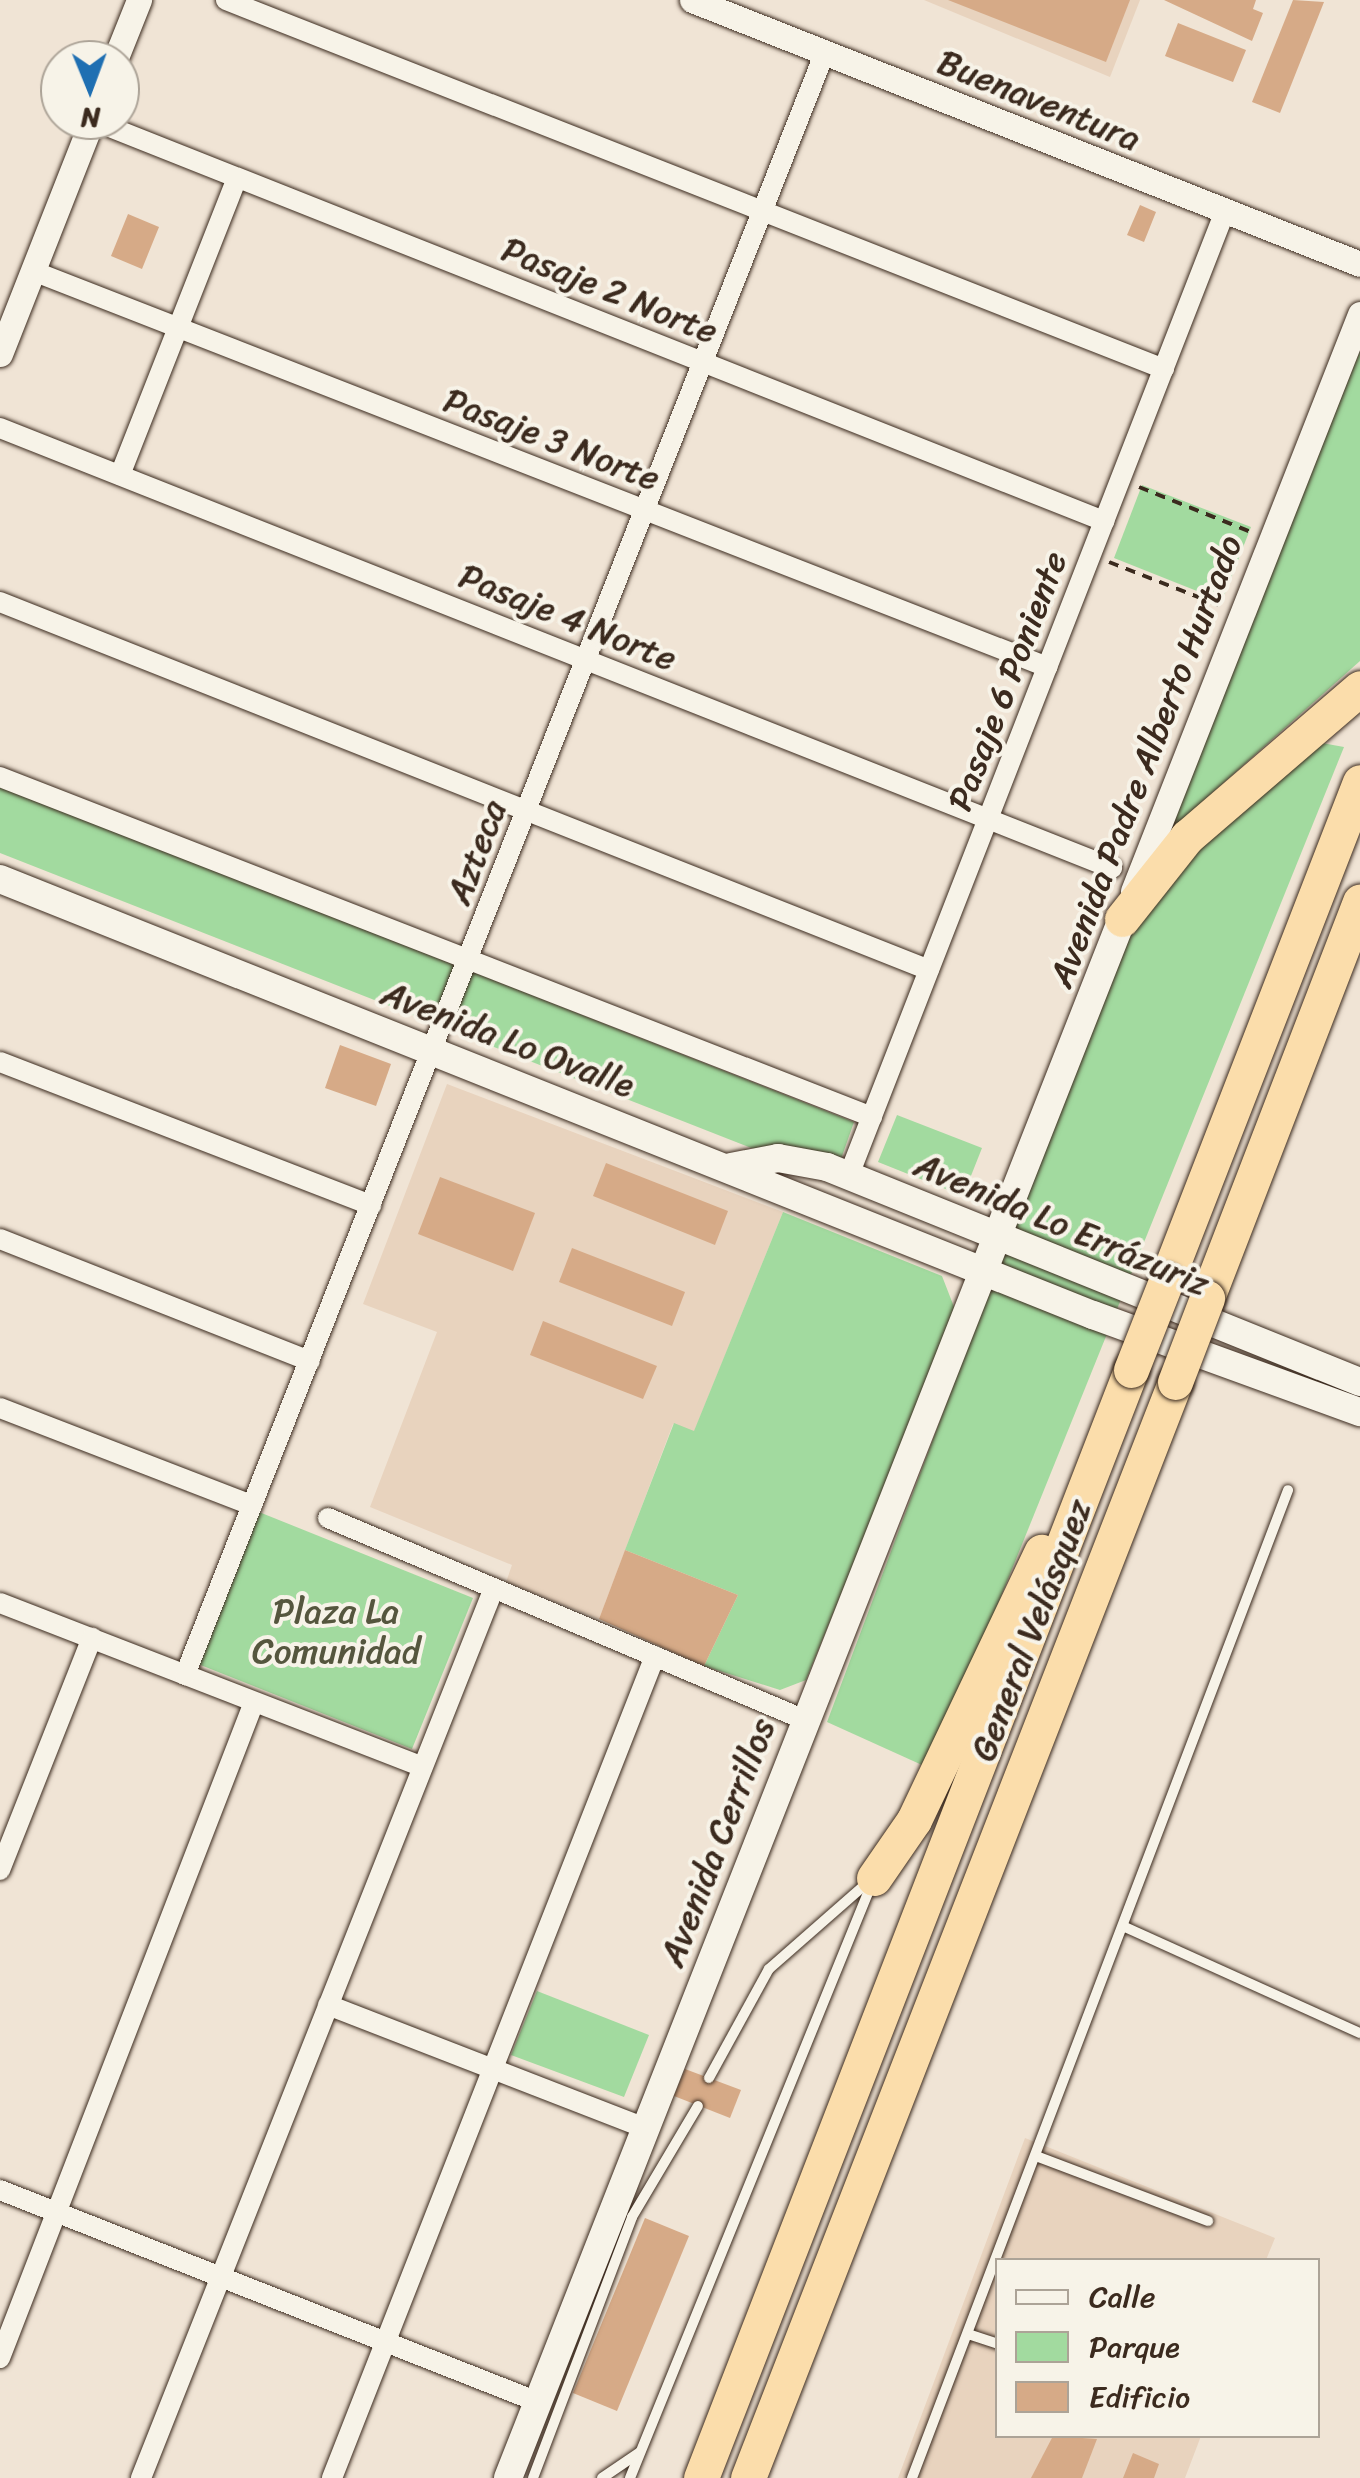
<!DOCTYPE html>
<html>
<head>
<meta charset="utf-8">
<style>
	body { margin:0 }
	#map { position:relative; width:1360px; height:2478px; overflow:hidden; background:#f0e4d5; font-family:Sriracha,sans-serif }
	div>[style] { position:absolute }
	.built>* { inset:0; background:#e8d3be }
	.green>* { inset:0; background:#a2da9f }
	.building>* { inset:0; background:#d6aa87 }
	.path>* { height:4px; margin-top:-2px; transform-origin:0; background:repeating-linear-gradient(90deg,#3b2a1e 0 10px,transparent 0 18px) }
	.roads { filter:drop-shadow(0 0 2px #3b2a1e) drop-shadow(0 0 2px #3b2a1e) }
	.service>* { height:10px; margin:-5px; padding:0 5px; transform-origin:5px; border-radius:5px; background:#f7f3e8 }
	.minor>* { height:20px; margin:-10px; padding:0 10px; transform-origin:10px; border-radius:10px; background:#f7f3e8 }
	.tertiary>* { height:25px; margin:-12.5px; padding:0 12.5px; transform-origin:12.5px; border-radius:12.5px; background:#f7f3e8 }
	.secondary>* { height:28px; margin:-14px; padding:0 14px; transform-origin:14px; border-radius:14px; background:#f7f3e8 }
	.motorway>* { height:35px; margin:-17.5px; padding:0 17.5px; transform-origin:17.5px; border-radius:17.5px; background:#fbddab }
	.bridges { filter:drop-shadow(0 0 2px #3b2a1e) drop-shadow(0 0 2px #3b2a1e) }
	.motorway-bridge>* { height:35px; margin:-17.5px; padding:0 17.5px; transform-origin:17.5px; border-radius:17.5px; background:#fbddab }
	span { translate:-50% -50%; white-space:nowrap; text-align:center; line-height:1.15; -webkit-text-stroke:8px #f7f3e8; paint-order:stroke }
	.street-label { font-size:35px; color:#3b2a1e }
	.park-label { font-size:35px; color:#55563e }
	.legend { position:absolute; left:995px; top:2258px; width:325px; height:180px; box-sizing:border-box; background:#f7f3e8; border:2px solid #aca397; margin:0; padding:12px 18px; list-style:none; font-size:30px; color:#3b2a1e }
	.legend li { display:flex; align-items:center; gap:20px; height:50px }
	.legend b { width:50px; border:2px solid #aca397 }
	.north { position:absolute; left:40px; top:40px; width:100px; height:100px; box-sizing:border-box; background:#f7f3e8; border:2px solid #aca397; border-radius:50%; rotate:179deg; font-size:28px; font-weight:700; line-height:40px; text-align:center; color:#3b2a1e }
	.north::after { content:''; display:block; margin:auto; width:35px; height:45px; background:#1f6fb2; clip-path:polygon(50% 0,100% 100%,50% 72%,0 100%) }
</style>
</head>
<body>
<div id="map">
	<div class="built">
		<i style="clip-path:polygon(924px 0,1140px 0,1110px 77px)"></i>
		<i style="clip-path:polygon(447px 1084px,783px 1212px,694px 1432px,673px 1424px,599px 1619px,506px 1582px,512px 1565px,370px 1507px,437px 1332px,363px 1304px)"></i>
		<i style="clip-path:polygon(1025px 2138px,1275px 2238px,1266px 2260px,998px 2260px,998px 2436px,1201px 2436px,1185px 2478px,898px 2478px)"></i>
	</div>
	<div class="green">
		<i style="clip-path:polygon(1360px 351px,1360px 661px,1164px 836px)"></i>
		<i style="clip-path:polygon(1142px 485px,1251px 527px,1222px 601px,1114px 558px)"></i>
		<i style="clip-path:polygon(1322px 743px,1344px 747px,983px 1641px,922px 1765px,827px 1722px,1102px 989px,1155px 888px)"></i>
		<i style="clip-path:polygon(0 786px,854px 1122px,841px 1159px,764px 1153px,0 853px)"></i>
		<i style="clip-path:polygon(897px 1115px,982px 1148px,963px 1196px,878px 1162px)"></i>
		<i style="clip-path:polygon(783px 1212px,942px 1276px,956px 1312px,806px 1680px,780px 1690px,704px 1666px,738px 1595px,625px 1550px,674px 1423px,694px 1431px)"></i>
		<i style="clip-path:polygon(259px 1512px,473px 1598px,412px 1749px,198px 1664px)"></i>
		<i style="clip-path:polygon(537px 1991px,649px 2035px,624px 2097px,511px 2055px)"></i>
	</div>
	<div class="building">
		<i style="clip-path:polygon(948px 0,1130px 0,1106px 62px)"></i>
		<i style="clip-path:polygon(1164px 0,1256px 0,1253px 9px,1263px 13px,1252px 41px)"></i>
		<i style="clip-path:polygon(1293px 0,1324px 2px,1280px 113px,1252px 102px)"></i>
		<i style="clip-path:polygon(1178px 23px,1246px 50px,1233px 82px,1165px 56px)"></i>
		<i style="clip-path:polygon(1140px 205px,1156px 212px,1144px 242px,1127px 235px)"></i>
		<i style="clip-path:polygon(128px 214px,159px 227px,142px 269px,111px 256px)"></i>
		<i style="clip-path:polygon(340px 1045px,391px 1064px,376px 1106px,325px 1088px)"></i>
		<i style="clip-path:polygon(606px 1163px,728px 1211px,715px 1245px,593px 1196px)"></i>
		<i style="clip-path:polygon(440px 1177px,535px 1213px,513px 1271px,418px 1234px)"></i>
		<i style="clip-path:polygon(572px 1248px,685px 1292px,672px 1326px,559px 1282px)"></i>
		<i style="clip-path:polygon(543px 1321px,657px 1366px,643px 1399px,530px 1355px)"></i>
		<i style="clip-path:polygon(625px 1550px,738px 1595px,704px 1666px,599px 1619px)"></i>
		<i style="clip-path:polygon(685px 2069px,741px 2090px,730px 2118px,674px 2096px)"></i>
		<i style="clip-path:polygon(645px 2218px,689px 2236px,617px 2411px,573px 2393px)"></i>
		<i style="clip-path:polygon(1053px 2436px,1097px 2439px,1082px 2478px,1031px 2478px)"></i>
		<i style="clip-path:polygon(1133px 2453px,1159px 2464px,1154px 2478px,1123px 2478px)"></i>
	</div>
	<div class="path">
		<i style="left:1139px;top:487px;width:121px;rotate:21.9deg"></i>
		<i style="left:1109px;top:562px;width:120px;rotate:21.4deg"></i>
	</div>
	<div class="roads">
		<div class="service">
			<i style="left:1125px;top:1927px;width:258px;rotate:24.3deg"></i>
			<i style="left:709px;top:2078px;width:124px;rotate:-61.2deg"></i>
			<i style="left:769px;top:1969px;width:133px;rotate:-41.3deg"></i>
			<i style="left:1036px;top:2156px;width:184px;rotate:20.7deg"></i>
			<i style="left:968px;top:2334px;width:32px;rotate:18deg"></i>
			<i style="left:533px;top:2478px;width:279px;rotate:-69.2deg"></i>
			<i style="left:632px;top:2217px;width:129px;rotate:-59.3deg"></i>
			<i style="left:602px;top:2478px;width:46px;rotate:-34.4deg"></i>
			<i style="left:630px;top:2478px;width:642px;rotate:-67.87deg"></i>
			<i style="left:912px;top:2478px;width:1057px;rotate:-69.16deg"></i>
		</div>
		<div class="minor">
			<i style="left:226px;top:0;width:1008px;rotate:21.47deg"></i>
			<i style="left:92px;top:120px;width:1089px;rotate:21.62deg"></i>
			<i style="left:33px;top:271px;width:1089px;rotate:21.33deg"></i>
			<i style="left:0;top:428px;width:1196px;rotate:21.59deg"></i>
			<i style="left:120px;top:475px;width:319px;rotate:-68.5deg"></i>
			<i style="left:0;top:602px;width:999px;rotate:21.61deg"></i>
			<i style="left:0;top:777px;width:936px;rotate:21.3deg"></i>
			<i style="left:0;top:1062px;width:398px;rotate:21.1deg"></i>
			<i style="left:849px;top:1175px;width:1035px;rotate:-68.69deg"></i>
			<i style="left:0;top:1239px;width:333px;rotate:21.5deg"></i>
			<i style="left:0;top:1408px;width:270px;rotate:21.1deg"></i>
			<i style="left:328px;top:1518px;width:518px;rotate:22.95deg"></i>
			<i style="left:0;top:1603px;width:453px;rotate:21.2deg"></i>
			<i style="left:185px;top:1675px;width:1745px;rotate:-68.48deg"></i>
			<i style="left:0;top:1870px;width:250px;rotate:-68.4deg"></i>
			<i style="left:328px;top:2005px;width:340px;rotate:21.2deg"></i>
			<i style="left:0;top:2190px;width:578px;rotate:21.51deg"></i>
			<i style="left:0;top:2358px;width:703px;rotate:-68.83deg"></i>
			<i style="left:141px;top:2478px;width:957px;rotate:-68.37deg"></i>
			<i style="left:332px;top:2478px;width:883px;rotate:-68.55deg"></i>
		</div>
		<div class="tertiary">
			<i style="left:692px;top:0;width:718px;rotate:21.56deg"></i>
			<i style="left:115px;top:60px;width:65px;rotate:-68.2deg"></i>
			<i style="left:0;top:354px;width:251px;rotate:-68.5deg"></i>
			<i style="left:1133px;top:891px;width:620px;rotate:-68.52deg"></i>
		</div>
		<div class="secondary">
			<i style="left:0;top:879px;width:1177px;rotate:21.75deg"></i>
			<i style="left:1093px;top:1315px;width:284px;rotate:20deg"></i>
			<i style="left:731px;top:1167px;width:48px;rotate:-10.8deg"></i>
			<i style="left:778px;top:1158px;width:50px;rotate:10.4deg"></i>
			<i style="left:827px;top:1167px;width:575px;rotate:21.97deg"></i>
			<i style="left:508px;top:2478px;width:1676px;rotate:-68.5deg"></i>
		</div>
		<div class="motorway">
			<i style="left:1122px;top:919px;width:105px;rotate:-51.6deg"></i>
			<i style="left:1187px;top:837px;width:228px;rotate:-40.7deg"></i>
			<i style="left:1166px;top:1281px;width:535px;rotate:-68.76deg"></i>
			<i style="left:1207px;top:1298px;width:425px;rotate:-68.9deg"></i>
			<i style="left:874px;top:1878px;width:70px;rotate:-55.4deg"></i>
			<i style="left:914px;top:1820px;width:297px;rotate:-64.6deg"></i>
			<i style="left:701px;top:2478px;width:1189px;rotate:-68.79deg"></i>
			<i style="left:748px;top:2478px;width:1176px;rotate:-68.71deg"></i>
		</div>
	</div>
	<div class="bridges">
		<div class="motorway-bridge">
			<i style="left:1131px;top:1370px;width:96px;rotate:-68.5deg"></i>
			<i style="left:1175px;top:1382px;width:90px;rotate:-69.1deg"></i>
		</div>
	</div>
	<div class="street-label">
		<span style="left:1039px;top:100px;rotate:22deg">Buenaventura</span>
		<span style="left:610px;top:290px;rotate:22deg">Pasaje 2 Norte</span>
		<span style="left:552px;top:439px;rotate:21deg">Pasaje 3 Norte</span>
		<span style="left:568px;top:617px;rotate:22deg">Pasaje 4 Norte</span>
		<span style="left:1007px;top:681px;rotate:-69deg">Pasaje 6 Poniente</span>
		<span style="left:1145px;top:761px;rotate:-69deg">Avenida Padre Alberto Hurtado</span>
		<span style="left:476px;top:852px;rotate:-69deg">Azteca</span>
		<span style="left:508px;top:1039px;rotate:21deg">Avenida Lo Ovalle</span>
		<span style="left:1062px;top:1224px;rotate:23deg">Avenida Lo Errázuriz</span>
		<span style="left:1031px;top:1630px;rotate:-69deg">General Velásquez</span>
		<span style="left:717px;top:1842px;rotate:-69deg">Avenida Cerrillos</span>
	</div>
	<div class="park-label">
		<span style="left:336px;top:1631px">Plaza La<br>Comunidad</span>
	</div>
	<ul class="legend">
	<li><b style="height:12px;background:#f7f3e8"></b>Calle</li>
	<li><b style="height:28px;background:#a2da9f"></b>Parque</li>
	<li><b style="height:28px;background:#d6aa87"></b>Edificio</li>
	</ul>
	<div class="north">N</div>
</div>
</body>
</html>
